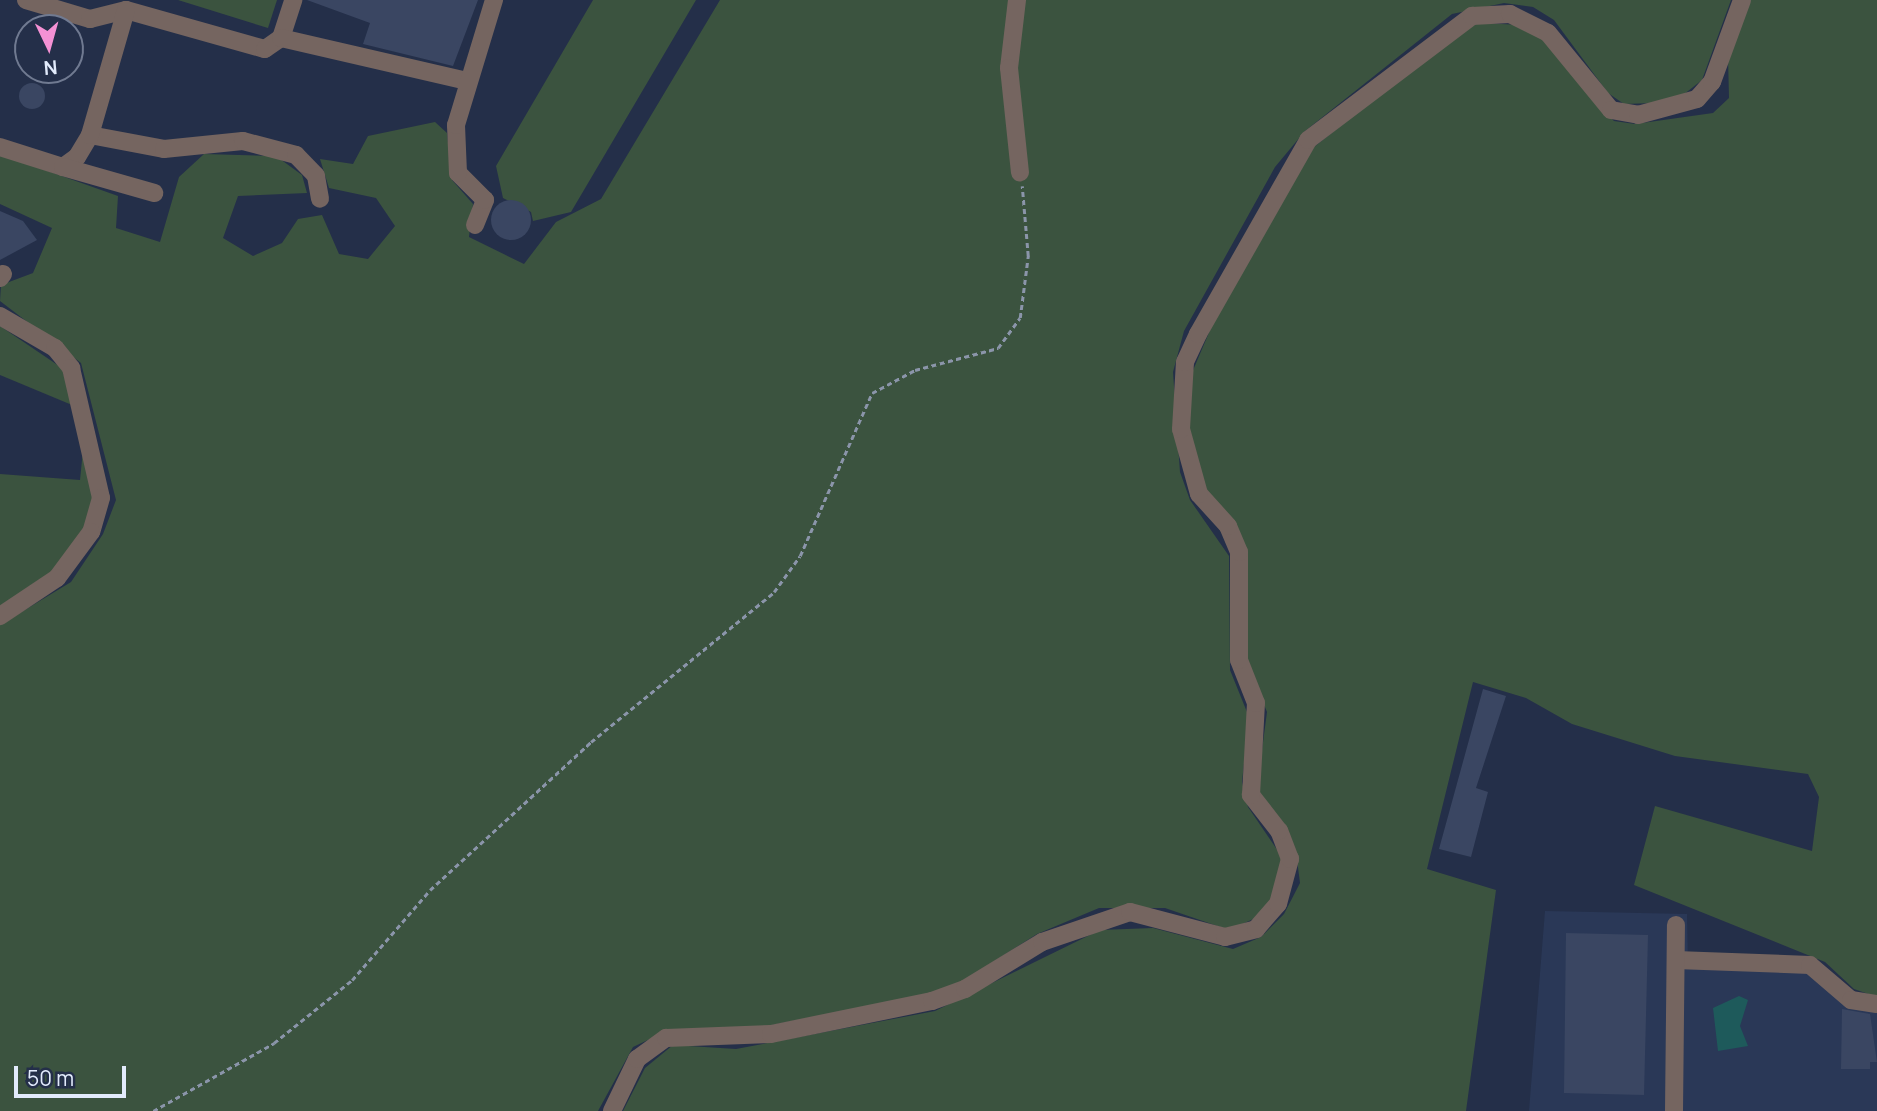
<!DOCTYPE html>
<html>
<head>
<meta charset="utf-8">
<style>
	body { margin:0 }
	#map { position:relative; width:1877px; height:1111px; overflow:hidden; background:#242f49; font-family:Manrope,sans-serif }
	div>[style] { position:absolute }
	.built>* { inset:0; background:#2a3857 }
	.green>* { inset:0; background:#3b533f }
	.water>* { inset:0; background:#1e5a5b }
	.building>* { inset:0; background:#3a4662 }
	.round { border-radius:50% }
	.path>* { height:2.5px; margin-top:-1.25px; transform-origin:0; background:repeating-linear-gradient(90deg,#8b95aa 0 5px,transparent 0 8.5px) }
	.minor>* { height:18px; margin:-9px; padding:0 9px; transform-origin:9px; border-radius:9px; background:#756560 }
	span { translate:-50% -50%; white-space:nowrap; text-align:center; line-height:1.15; -webkit-text-stroke:5px #242f49; paint-order:stroke }
	.north { position:absolute; left:14px; top:14px; width:70px; height:70px; box-sizing:border-box; background:#242f49; border:2px solid #707a91; border-radius:50%; rotate:175deg; font-size:19px; font-weight:700; line-height:28px; text-align:center; color:#e2ebfc }
	.north::after { content:''; display:block; margin:auto; width:24px; height:32px; background:#f491d4; clip-path:polygon(50% 0,100% 100%,50% 72%,0 100%) }
	.scale { position:absolute; left:14px; top:1066px; width:112px; height:32px; box-sizing:border-box; border:4px solid #e2ebfc; border-top:0; padding-left:9px; font-size:21px; line-height:24px; white-space:nowrap; color:#e2ebfc; -webkit-text-stroke:5px #242f49; paint-order:stroke }
</style>
</head>
<body>
<div id="map">
	<div class="built">
		<i style="clip-path:polygon(1545px 911px,1687px 914px,1688px 967px,1793px 967px,1877px 1007px,1877px 1111px,1529px 1111px)"></i>
	</div>
	<div class="green">
		<i style="clip-path:polygon(178px 0,277px 0,268px 28px)"></i>
		<i style="clip-path:polygon(593px 0,696px 0,571px 212px,533px 221px,531px 212px,503px 198px,496px 166px)"></i>
		<i style="clip-path:polygon(720px 0,1731px 0,1702px 80px,1683px 95px,1654px 103px,1624px 104px,1608px 93px,1554px 20px,1533px 7px,1504px 3px,1452px 14px,1305px 131px,1275px 167px,1184px 331px,1173px 372px,1180px 472px,1190px 500px,1229px 556px,1230px 670px,1249px 717px,1242px 782px,1248px 807px,1282px 857px,1274px 899px,1260px 916px,1229px 930px,1165px 908px,1099px 908px,1037px 934px,960px 983px,924px 995px,732px 1033px,667px 1031px,633px 1047px,598px 1111px,0 1111px,0 625px,71px 582px,103px 534px,116px 500px,81px 363px,0 301px,1px 285px,33px 273px,52px 228px,0 204px,0 154px,118px 196px,116px 228px,160px 242px,179px 177px,204px 154px,276px 156px,302px 175px,307px 193px,238px 196px,223px 238px,253px 256px,282px 243px,298px 219px,322px 215px,339px 254px,368px 259px,395px 226px,376px 198px,329px 188px,320px 159px,353px 164px,368px 136px,435px 122px,447px 133px,452px 180px,473px 204px,469px 237px,524px 264px,556px 222px,601px 199px)"></i>
		<i style="clip-path:polygon(1747px 0,1877px 0,1877px 997px,1854px 989px,1825px 962px,1634px 885px,1655px 806px,1812px 851px,1819px 797px,1808px 774px,1675px 756px,1572px 724px,1526px 698px,1473px 682px,1427px 869px,1496px 890px,1466px 1111px,623px 1111px,645px 1068px,673px 1045px,736px 1049px,935px 1011px,1100px 930px,1153px 928px,1233px 949px,1261px 937px,1284px 914px,1300px 883px,1296px 852px,1257px 788px,1267px 712px,1246px 660px,1246px 548px,1207px 492px,1188px 435px,1191px 375px,1222px 302px,1314px 147px,1459px 32px,1479px 23px,1524px 25px,1562px 52px,1591px 99px,1614px 121px,1635px 124px,1713px 113px,1729px 98px,1728px 57px)"></i>
		<i style="clip-path:polygon(0 326px,62px 368px,72px 405px,0 375px)"></i>
		<i style="clip-path:polygon(84px 440px,95px 466px,90px 522px,52px 571px,0 608px,0 474px,80px 480px)"></i>
	</div>
	<div class="water">
		<i style="clip-path:polygon(1739px 996px,1748px 1000px,1740px 1026px,1748px 1046px,1718px 1051px,1713px 1008px)"></i>
	</div>
	<div class="building">
		<i style="clip-path:polygon(307px 0,478px 0,453px 66px,363px 44px,370px 23px)"></i>
		<i class="round" style="left:19px;top:83px;width:26px;height:26px"></i>
		<i class="round" style="left:491px;top:200px;width:40px;height:40px"></i>
		<i style="clip-path:polygon(0 211px,23px 221px,37px 240px,0 260px)"></i>
		<i style="clip-path:polygon(1483px 689px,1506px 696px,1476px 788px,1488px 792px,1471px 857px,1439px 849px)"></i>
		<i style="clip-path:polygon(1566px 933px,1648px 935px,1644px 1095px,1564px 1093px)"></i>
		<i style="clip-path:polygon(1842px 1009px,1870px 1014px,1877px 1062px,1870px 1062px,1870px 1069px,1841px 1069px)"></i>
	</div>
	<div class="path">
		<i style="left:153px;top:1111px;width:139px;rotate:-29.3deg"></i>
		<i style="left:274px;top:1043px;width:100px;rotate:-38.9deg"></i>
		<i style="left:352px;top:980px;width:119px;rotate:-49.1deg"></i>
		<i style="left:430px;top:890px;width:219px;rotate:-42.6deg"></i>
		<i style="left:591px;top:742px;width:237px;rotate:-39.3deg"></i>
		<i style="left:774px;top:592px;width:44px;rotate:-54.2deg"></i>
		<i style="left:800px;top:556px;width:178px;rotate:-66.2deg"></i>
		<i style="left:872px;top:393px;width:49px;rotate:-28.1deg"></i>
		<i style="left:915px;top:370px;width:86px;rotate:-14.8deg"></i>
		<i style="left:998px;top:348px;width:37px;rotate:-54deg"></i>
		<i style="left:1020px;top:318px;width:63px;rotate:-82.6deg"></i>
		<i style="left:1028px;top:256px;width:70px;rotate:-94.9deg"></i>
	</div>
	<div class="minor">
		<i style="left:26px;top:0;width:67px;rotate:16.5deg"></i>
		<i style="left:90px;top:19px;width:37px;rotate:-14deg"></i>
		<i style="left:126px;top:10px;width:144px;rotate:15.7deg"></i>
		<i style="left:265px;top:49px;width:19px;rotate:-35deg"></i>
		<i style="left:281px;top:38px;width:40px;rotate:-72deg"></i>
		<i style="left:1017px;top:0;width:68px;rotate:96.7deg"></i>
		<i style="left:1009px;top:68px;width:105px;rotate:84deg"></i>
		<i style="left:281px;top:38px;width:191px;rotate:13deg"></i>
		<i style="left:90px;top:135px;width:75px;rotate:10.7deg"></i>
		<i style="left:164px;top:149px;width:79px;rotate:-5.8deg"></i>
		<i style="left:243px;top:141px;width:55px;rotate:14.8deg"></i>
		<i style="left:296px;top:155px;width:29px;rotate:46deg"></i>
		<i style="left:316px;top:176px;width:23px;rotate:80deg"></i>
		<i style="left:0;top:147px;width:66px;rotate:17.6deg"></i>
		<i style="left:63px;top:167px;width:17px;rotate:-36deg"></i>
		<i style="left:77px;top:157px;width:26px;rotate:-59deg"></i>
		<i style="left:90px;top:135px;width:130px;rotate:-73.9deg"></i>
		<i style="left:63px;top:167px;width:95px;rotate:15.9deg"></i>
		<i style="left:475px;top:225px;width:27px;rotate:-68deg"></i>
		<i style="left:485px;top:200px;width:38px;rotate:-135deg"></i>
		<i style="left:458px;top:173px;width:48px;rotate:-92.4deg"></i>
		<i style="left:456px;top:125px;width:131px;rotate:-73.1deg"></i>
		<i style="left:0;top:278px;width:5px;rotate:-53deg"></i>
		<i style="left:0;top:316px;width:64px;rotate:30.2deg"></i>
		<i style="left:55px;top:348px;width:26px;rotate:51deg"></i>
		<i style="left:71px;top:368px;width:133px;rotate:77deg"></i>
		<i style="left:101px;top:498px;width:35px;rotate:106deg"></i>
		<i style="left:91px;top:532px;width:57px;rotate:126.5deg"></i>
		<i style="left:57px;top:578px;width:69px;rotate:146.3deg"></i>
		<i style="left:1676px;top:960px;width:134px;rotate:2.1deg"></i>
		<i style="left:1810px;top:965px;width:54px;rotate:40.5deg"></i>
		<i style="left:1851px;top:1000px;width:26px;rotate:9deg"></i>
		<i style="left:612px;top:1111px;width:58px;rotate:-64.3deg"></i>
		<i style="left:637px;top:1059px;width:36px;rotate:-36deg"></i>
		<i style="left:666px;top:1038px;width:105px;rotate:-2.2deg"></i>
		<i style="left:771px;top:1034px;width:164px;rotate:-11.6deg"></i>
		<i style="left:932px;top:1001px;width:35px;rotate:-20deg"></i>
		<i style="left:965px;top:989px;width:90px;rotate:-31.4deg"></i>
		<i style="left:1042px;top:942px;width:93px;rotate:-18.8deg"></i>
		<i style="left:1130px;top:912px;width:98px;rotate:14.7deg"></i>
		<i style="left:1225px;top:937px;width:32px;rotate:-14deg"></i>
		<i style="left:1256px;top:929px;width:33px;rotate:-49deg"></i>
		<i style="left:1278px;top:904px;width:47px;rotate:-75.1deg"></i>
		<i style="left:1290px;top:859px;width:30px;rotate:-111deg"></i>
		<i style="left:1279px;top:831px;width:46px;rotate:-127.9deg"></i>
		<i style="left:1251px;top:795px;width:92px;rotate:-86.9deg"></i>
		<i style="left:1256px;top:703px;width:46px;rotate:-111.6deg"></i>
		<i style="left:1239px;top:660px;width:108px;rotate:-90deg"></i>
		<i style="left:1239px;top:552px;width:28px;rotate:-113deg"></i>
		<i style="left:1228px;top:526px;width:43px;rotate:-132.2deg"></i>
		<i style="left:1199px;top:494px;width:67px;rotate:-105.5deg"></i>
		<i style="left:1181px;top:429px;width:67px;rotate:-86.6deg"></i>
		<i style="left:1185px;top:362px;width:31px;rotate:-65deg"></i>
		<i style="left:1198px;top:334px;width:223px;rotate:-60.4deg"></i>
		<i style="left:1308px;top:140px;width:206px;rotate:-37.1deg"></i>
		<i style="left:1472px;top:16px;width:38px;rotate:-3deg"></i>
		<i style="left:1510px;top:14px;width:42px;rotate:26.6deg"></i>
		<i style="left:1548px;top:33px;width:99px;rotate:50.7deg"></i>
		<i style="left:1611px;top:110px;width:27px;rotate:10deg"></i>
		<i style="left:1638px;top:115px;width:61px;rotate:-15.2deg"></i>
		<i style="left:1697px;top:99px;width:23px;rotate:-49deg"></i>
		<i style="left:1712px;top:82px;width:87px;rotate:-69.9deg"></i>
		<i style="left:1674px;top:1111px;width:186px;rotate:-89.4deg"></i>
	</div>
	<div class="north">N</div>
	<div class="scale">50 m</div>
</div>
</body>
</html>
